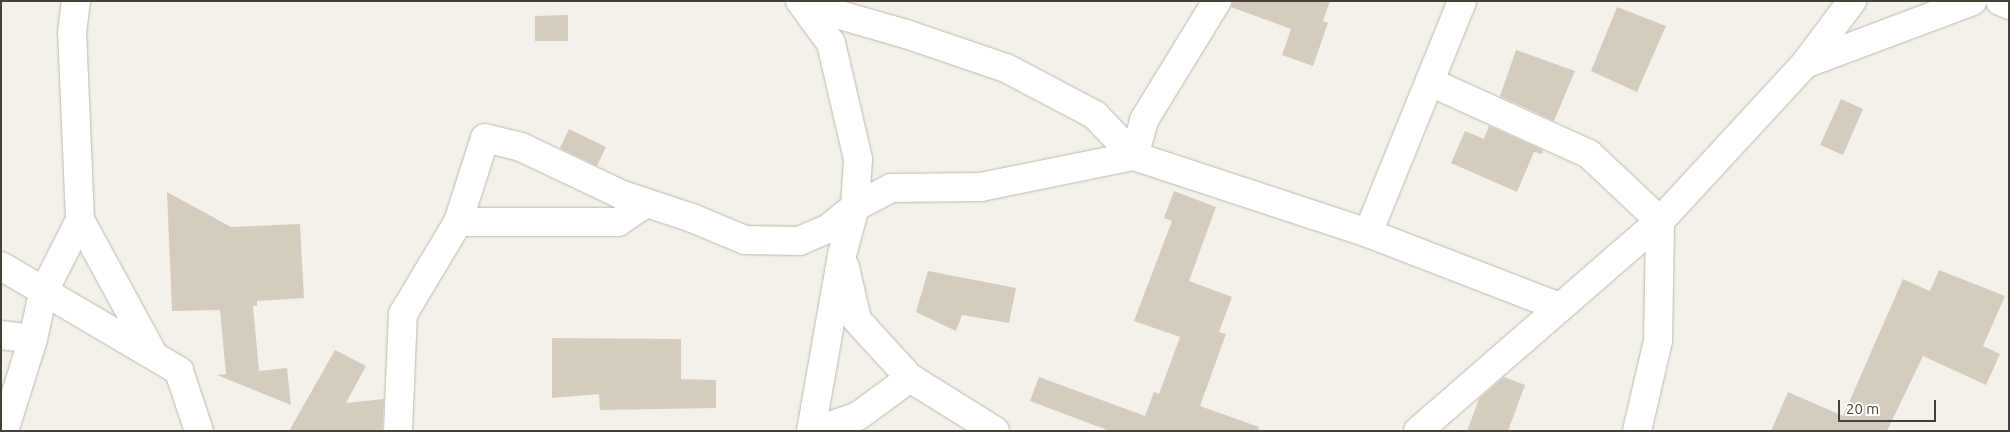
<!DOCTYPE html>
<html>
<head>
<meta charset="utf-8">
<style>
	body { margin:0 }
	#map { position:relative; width:2010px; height:432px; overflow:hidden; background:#f3f1e9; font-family:Ubuntu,sans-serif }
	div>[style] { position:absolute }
	.building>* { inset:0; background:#d4cdbf }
	.roads { filter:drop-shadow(0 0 1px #beb9ac) drop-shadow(0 0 1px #beb9ac) }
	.minor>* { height:28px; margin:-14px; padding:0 14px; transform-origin:14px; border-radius:14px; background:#fff }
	span { translate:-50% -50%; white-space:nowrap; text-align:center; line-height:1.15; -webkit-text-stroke:4.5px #fff; paint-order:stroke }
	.frame { position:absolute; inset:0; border:2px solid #464138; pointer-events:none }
	.scale { position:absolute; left:1838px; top:400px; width:98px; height:22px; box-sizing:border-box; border:2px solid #464138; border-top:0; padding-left:6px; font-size:15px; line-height:18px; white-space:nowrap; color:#464138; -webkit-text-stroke:4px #fff; paint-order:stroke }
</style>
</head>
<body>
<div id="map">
	<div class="building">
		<i style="clip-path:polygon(1233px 1px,1330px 1px,1323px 21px,1328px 23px,1313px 66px,1282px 55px,1291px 29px,1231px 7px)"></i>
		<i style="clip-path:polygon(1617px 7px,1666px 26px,1637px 92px,1591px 71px)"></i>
		<i style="clip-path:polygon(568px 15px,568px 41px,535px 41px,535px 16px)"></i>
		<i style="clip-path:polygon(1516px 50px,1575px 71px,1554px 121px,1500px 96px)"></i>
		<i style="clip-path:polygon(1841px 99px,1863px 109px,1843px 155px,1820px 145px)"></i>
		<i style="clip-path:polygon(1489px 126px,1543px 150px,1542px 154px,1534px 152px,1517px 192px,1451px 163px,1465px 131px,1484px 139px)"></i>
		<i style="clip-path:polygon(569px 129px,606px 147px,597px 166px,560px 148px)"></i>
		<i style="clip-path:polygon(1174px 191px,1216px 207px,1189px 281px,1232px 297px,1219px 332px,1226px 334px,1200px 406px,1259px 427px,1258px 431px,1110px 431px,1030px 401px,1039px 377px,1145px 416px,1154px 392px,1159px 394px,1180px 337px,1134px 321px,1172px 221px,1164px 218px)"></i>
		<i style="clip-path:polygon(167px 192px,231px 227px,300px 224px,304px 298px,257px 301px,257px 306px,253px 306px,259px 371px,287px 368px,291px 405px,217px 375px,226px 374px,220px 310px,172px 311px)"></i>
		<i style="clip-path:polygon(1939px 270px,2005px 296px,1983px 346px,2000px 354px,1986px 385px,1923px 356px,1887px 431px,1771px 431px,1788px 392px,1843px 416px,1903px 279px,1930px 291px)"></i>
		<i style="clip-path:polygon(928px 271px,1016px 288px,1009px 323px,962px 315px,956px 331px,916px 312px)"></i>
		<i style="clip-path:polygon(552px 338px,681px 339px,681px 379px,716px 380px,716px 408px,600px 410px,599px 394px,552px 398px)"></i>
		<i style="clip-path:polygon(335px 350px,366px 366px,346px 403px,384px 399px,382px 431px,289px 431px)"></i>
		<i style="clip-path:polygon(1504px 377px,1525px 385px,1508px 431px,1467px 431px,1479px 399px)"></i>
	</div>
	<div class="roads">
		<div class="minor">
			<i style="left:800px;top:1px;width:52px;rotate:53.6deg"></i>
			<i style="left:831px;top:43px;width:119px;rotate:76.9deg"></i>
			<i style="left:858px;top:159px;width:48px;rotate:93.6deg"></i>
			<i style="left:855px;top:207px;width:50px;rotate:105.2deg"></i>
			<i style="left:842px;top:255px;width:179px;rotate:100deg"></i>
			<i style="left:2000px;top:1px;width:10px;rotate:24deg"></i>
			<i style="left:805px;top:5px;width:105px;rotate:16deg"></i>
			<i style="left:906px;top:34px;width:106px;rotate:18.8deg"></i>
			<i style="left:1006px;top:68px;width:101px;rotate:27.8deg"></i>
			<i style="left:1095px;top:115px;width:57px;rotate:46.4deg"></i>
			<i style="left:1134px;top:156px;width:246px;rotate:18.2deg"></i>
			<i style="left:1368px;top:233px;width:206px;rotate:21.1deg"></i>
			<i style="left:1805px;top:64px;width:179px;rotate:-20.6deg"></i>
			<i style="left:80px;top:220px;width:153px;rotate:61.4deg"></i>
			<i style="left:458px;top:222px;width:160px"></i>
			<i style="left:618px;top:222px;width:34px;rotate:-34deg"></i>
			<i style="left:1368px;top:233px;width:250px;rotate:-67.9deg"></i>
			<i style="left:1px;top:266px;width:207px;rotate:30.5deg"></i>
			<i style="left:179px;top:371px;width:63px;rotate:71.6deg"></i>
			<i style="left:845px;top:267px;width:54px;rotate:77.2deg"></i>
			<i style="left:857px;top:320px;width:79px;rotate:47.6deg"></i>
			<i style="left:910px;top:378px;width:100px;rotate:31.9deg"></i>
			<i style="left:1px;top:335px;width:32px;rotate:7deg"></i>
			<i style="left:4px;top:431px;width:96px;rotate:-72.5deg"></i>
			<i style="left:33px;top:339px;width:47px;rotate:-77.7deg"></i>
			<i style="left:43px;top:293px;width:82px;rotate:-63.1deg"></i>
			<i style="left:80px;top:220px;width:187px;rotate:-92.4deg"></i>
			<i style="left:72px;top:33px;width:32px;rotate:-83deg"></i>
			<i style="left:398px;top:431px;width:117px;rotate:-87.6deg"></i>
			<i style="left:403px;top:314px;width:107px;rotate:-59.1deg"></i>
			<i style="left:458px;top:222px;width:88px;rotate:-72.2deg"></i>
			<i style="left:485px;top:138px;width:37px;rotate:14deg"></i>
			<i style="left:521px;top:147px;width:110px;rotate:25.4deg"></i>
			<i style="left:620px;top:194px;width:76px;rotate:18.4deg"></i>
			<i style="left:692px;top:218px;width:57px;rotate:22.5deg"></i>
			<i style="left:745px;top:240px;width:54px;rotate:1.1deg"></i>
			<i style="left:799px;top:241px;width:33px;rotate:-23deg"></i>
			<i style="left:829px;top:228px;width:33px;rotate:-39deg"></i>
			<i style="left:855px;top:207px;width:41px;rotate:-27.8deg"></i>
			<i style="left:891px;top:188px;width:90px;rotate:-0.6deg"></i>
			<i style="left:981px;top:187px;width:156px;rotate:-11.5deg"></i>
			<i style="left:1134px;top:156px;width:37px;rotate:-74deg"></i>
			<i style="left:1144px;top:120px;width:140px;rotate:-58.5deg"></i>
			<i style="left:816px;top:431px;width:45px;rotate:-19.7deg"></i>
			<i style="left:858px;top:416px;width:64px;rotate:-36.2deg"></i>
			<i style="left:1418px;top:431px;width:320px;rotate:-41deg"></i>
			<i style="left:1660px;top:221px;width:98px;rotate:-136.7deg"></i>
			<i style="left:1589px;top:154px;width:175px;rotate:-155.6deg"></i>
			<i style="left:1637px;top:431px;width:92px;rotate:-76.9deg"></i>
			<i style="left:1658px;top:341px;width:120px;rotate:-89deg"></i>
			<i style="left:1660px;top:221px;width:214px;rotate:-47.3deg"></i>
			<i style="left:1805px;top:64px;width:79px;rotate:-53.3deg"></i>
		</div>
	</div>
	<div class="frame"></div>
	<div class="scale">20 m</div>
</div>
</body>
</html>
